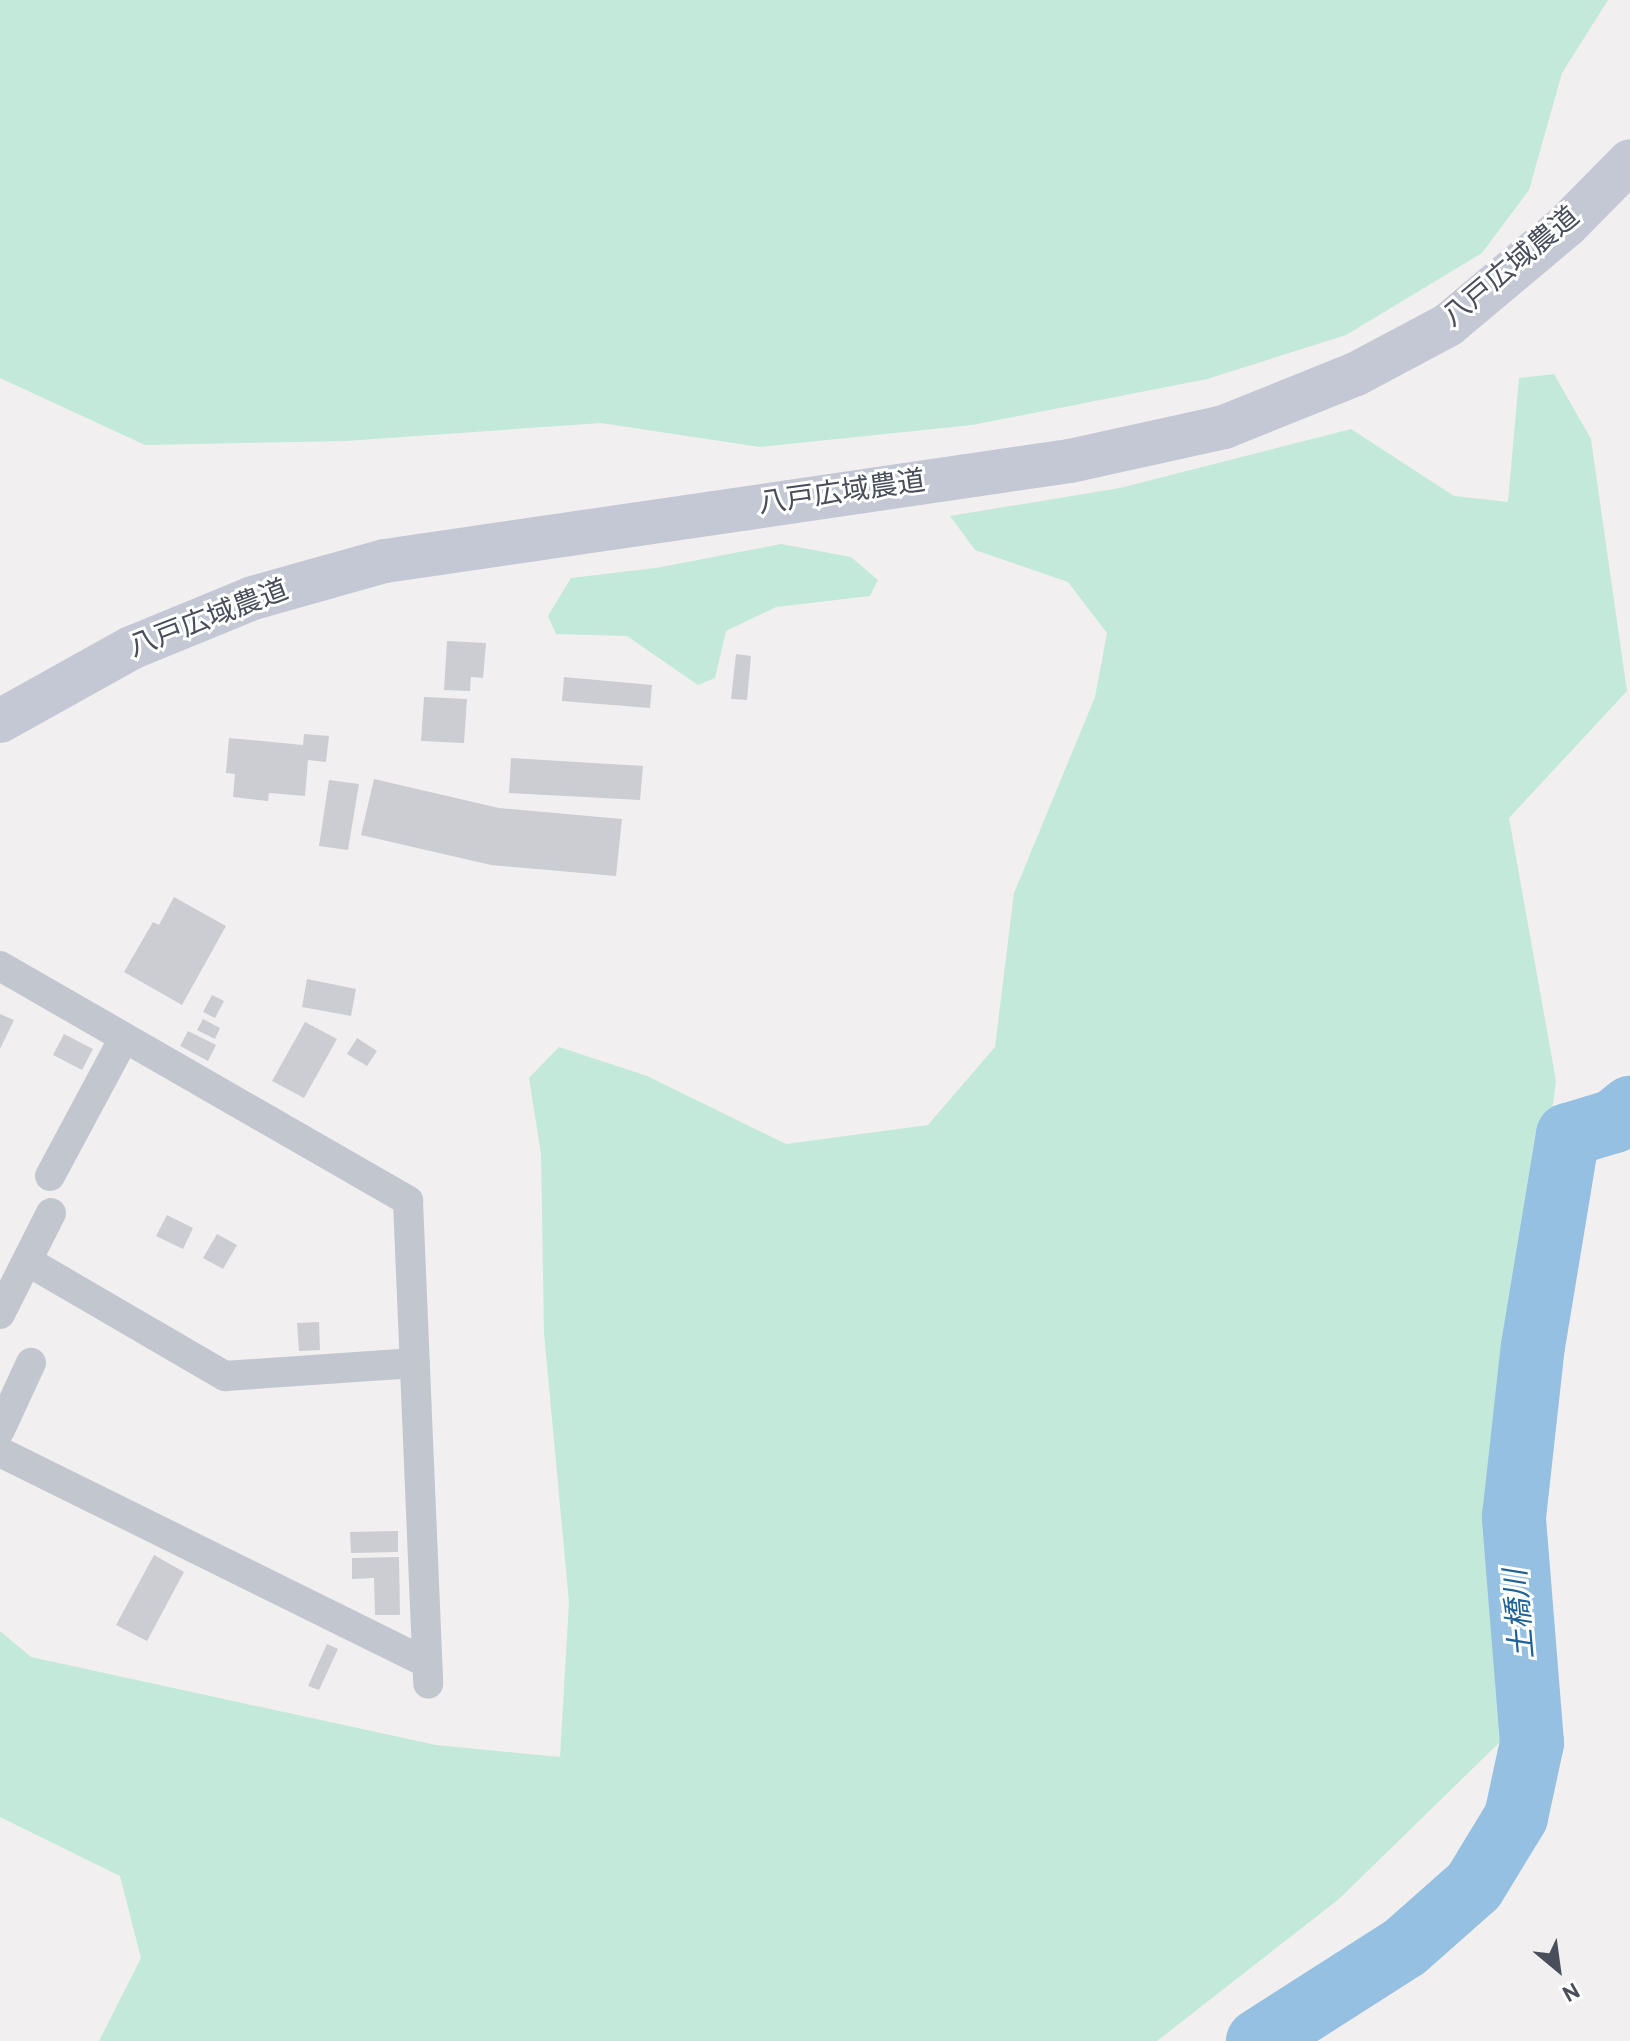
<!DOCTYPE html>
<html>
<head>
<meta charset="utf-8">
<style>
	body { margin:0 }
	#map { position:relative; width:1630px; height:2041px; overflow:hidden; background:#f1efef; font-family:Overpass,"Noto Sans JP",sans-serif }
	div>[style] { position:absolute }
	.green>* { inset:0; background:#c3e9da }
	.river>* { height:64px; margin:-32px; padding:0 32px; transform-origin:32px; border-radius:32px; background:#95c0e1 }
	.building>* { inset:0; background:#cccdd3 }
	.street>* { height:30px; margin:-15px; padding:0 15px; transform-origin:15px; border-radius:15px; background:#c1c6cf }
	.secondary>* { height:44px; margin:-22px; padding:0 22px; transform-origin:22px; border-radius:22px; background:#c4c8d5 }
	span { translate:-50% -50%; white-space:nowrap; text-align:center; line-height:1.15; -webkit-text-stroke:6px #fff; paint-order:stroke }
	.street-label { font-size:28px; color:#494e5a }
	.water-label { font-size:30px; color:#1e6298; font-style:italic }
	.north { position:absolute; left:1518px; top:1929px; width:80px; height:80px; -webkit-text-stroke:6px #fff; paint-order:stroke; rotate:151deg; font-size:22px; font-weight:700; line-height:32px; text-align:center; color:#494e5a }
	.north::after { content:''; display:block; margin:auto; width:28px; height:36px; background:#494e5a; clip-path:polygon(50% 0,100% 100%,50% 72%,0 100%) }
</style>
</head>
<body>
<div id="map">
	<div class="green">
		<i style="clip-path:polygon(0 0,1608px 0,1562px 73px,1529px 190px,1482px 253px,1346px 335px,1207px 379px,972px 425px,760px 447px,601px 423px,346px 441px,145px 445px,0 378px)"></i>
		<i style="clip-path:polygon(1554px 374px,1591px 439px,1627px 691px,1509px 818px,1556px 1081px,1505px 1469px,1549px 1694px,1339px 1899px,1157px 2041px,99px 2041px,141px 1958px,120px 1876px,0 1817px,0 1631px,31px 1657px,436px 1745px,560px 1757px,569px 1602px,544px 1333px,541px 1154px,529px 1078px,559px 1047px,647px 1076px,786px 1144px,928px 1125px,995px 1047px,1014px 893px,1095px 697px,1107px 633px,1068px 582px,975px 550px,950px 516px,1120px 488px,1351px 429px,1454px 496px,1508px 502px,1519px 378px)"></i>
		<i style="clip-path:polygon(781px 544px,851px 557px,878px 580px,870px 596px,776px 607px,726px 631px,715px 678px,698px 685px,627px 636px,556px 634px,548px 616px,571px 578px,656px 568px)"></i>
	</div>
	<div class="river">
		<i style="left:1258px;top:2041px;width:174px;rotate:-32.6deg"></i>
		<i style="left:1405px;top:1947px;width:92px;rotate:-41.5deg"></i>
		<i style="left:1474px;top:1886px;width:81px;rotate:-58.7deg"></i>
		<i style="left:1516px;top:1817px;width:76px;rotate:-77.8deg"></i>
		<i style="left:1532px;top:1743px;width:227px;rotate:-94.6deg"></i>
		<i style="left:1514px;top:1517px;width:172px;rotate:-83.7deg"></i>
		<i style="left:1533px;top:1346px;width:214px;rotate:-80.6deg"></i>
		<i style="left:1568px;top:1135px;width:48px;rotate:-16.9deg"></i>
		<i style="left:1614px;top:1121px;width:21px;rotate:-39deg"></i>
	</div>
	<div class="building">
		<i style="clip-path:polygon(447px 641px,486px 643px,483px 678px,471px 677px,470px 691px,444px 690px)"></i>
		<i style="clip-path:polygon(736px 654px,751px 656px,747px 700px,731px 699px)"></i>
		<i style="clip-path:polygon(564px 677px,652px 685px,650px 708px,562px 701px)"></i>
		<i style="clip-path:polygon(424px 697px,467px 699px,464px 743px,421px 741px)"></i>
		<i style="clip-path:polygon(304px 734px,329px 736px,326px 762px,308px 760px,305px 796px,269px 793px,268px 801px,233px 797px,235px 774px,226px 773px,229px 738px,303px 745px)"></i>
		<i style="clip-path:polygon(511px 758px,643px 766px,640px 800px,509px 793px)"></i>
		<i style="clip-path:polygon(374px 779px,499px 808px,622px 819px,616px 876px,491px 865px,361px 835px)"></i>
		<i style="clip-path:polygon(329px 780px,359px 784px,348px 850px,319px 846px)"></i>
		<i style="clip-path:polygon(174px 897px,226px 926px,182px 1005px,124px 972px,153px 922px,159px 925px)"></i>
		<i style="clip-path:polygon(307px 979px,356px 989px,351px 1016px,302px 1007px)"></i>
		<i style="clip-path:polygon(212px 995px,224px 1001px,215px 1018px,203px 1012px)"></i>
		<i style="clip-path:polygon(0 1014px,14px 1020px,0 1049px)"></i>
		<i style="clip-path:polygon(203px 1019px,220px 1028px,215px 1039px,197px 1030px)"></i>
		<i style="clip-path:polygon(305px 1022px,337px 1039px,304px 1098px,272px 1081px)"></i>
		<i style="clip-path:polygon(188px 1031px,216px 1045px,208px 1061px,180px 1046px)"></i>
		<i style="clip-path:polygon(64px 1034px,93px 1049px,82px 1070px,53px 1055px)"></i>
		<i style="clip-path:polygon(357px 1038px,377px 1051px,367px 1066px,347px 1054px)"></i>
		<i style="clip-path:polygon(167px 1215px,193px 1228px,183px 1249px,156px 1236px)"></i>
		<i style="clip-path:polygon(217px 1234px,237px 1245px,223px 1269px,203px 1258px)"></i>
		<i style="clip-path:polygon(319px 1322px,320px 1350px,299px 1351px,297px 1323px)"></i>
		<i style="clip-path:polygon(398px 1531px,398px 1552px,351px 1553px,350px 1532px)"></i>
		<i style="clip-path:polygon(154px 1555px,184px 1572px,147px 1641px,116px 1625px)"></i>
		<i style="clip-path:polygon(399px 1557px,400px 1615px,375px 1615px,374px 1578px,352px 1579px,352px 1558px)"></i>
		<i style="clip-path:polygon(327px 1644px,338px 1649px,319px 1690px,308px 1686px)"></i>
	</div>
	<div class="street">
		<i style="left:0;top:966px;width:471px;rotate:29.9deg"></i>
		<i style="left:408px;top:1201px;width:483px;rotate:87.6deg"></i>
		<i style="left:50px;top:1176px;width:157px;rotate:-61.8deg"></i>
		<i style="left:29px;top:1262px;width:227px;rotate:30.2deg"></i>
		<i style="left:225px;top:1376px;width:190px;rotate:-3.9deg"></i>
		<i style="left:0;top:1314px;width:113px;rotate:-63.2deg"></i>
		<i style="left:0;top:1430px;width:74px;rotate:-65.2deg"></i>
		<i style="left:0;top:1452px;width:476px;rotate:26.3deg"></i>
	</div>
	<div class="secondary">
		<i style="left:0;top:721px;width:150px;rotate:-29.1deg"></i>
		<i style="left:131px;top:648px;width:132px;rotate:-22.3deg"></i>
		<i style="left:253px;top:598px;width:137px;rotate:-15.7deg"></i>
		<i style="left:385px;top:561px;width:692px;rotate:-8.31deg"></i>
		<i style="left:1070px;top:461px;width:158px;rotate:-12.4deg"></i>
		<i style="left:1224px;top:427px;width:142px;rotate:-21.9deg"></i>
		<i style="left:1356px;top:374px;width:104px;rotate:-28deg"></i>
		<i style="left:1448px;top:325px;width:154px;rotate:-40deg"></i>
		<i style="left:1566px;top:226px;width:91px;rotate:-45.4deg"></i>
	</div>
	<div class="street-label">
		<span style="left:1512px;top:268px;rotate:-40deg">八戸広域農道</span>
		<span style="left:842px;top:494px;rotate:-8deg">八戸広域農道</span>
		<span style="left:209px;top:620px;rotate:-21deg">八戸広域農道</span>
	</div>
	<div class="water-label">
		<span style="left:1522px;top:1614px;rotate:-95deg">土橋川</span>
	</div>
	<div class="north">N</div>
</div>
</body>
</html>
